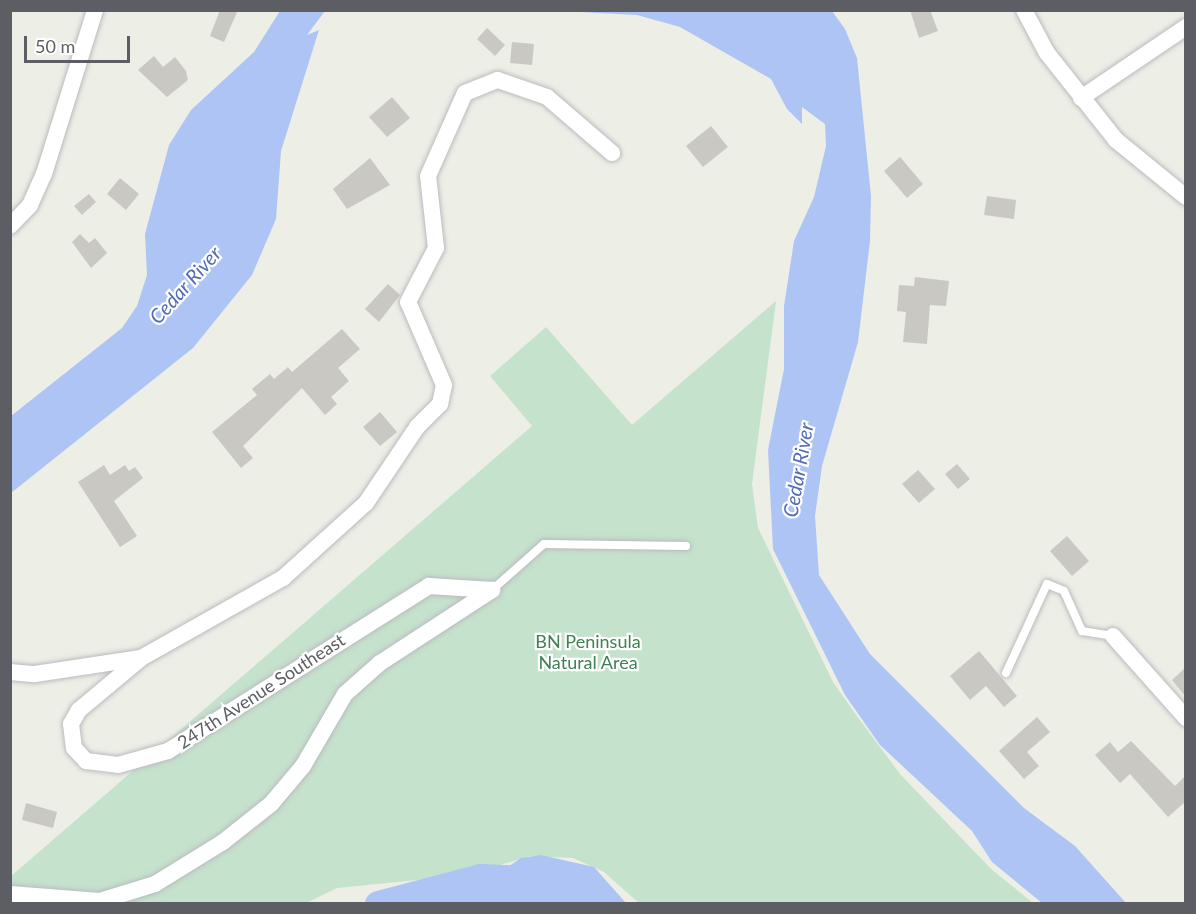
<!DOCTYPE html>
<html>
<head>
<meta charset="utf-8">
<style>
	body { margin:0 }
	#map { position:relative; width:1196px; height:914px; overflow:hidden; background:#edeee5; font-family:Lato,sans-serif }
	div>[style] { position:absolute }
	.green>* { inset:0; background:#c5e2cc }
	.water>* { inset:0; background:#aec4f5 }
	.river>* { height:26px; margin:-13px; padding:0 13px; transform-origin:13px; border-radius:13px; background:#aec4f5 }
	.building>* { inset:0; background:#c9c8c2 }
	.roads { filter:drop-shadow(0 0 2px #babbc0) drop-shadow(0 0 2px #babbc0) }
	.lane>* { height:8px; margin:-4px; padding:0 4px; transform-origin:4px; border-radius:4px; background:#fff }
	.street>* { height:16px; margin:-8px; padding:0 8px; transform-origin:8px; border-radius:8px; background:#fff }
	span { translate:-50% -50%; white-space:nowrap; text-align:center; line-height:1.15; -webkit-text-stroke:4.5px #fff; paint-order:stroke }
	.park-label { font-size:18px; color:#3f8153 }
	.street-label { font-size:18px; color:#5d5e64 }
	.water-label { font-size:20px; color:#536bb6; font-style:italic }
	.frame { position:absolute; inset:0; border:12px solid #5d5e64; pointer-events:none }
	.scale { position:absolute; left:24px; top:36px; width:106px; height:27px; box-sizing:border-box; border:3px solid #5d5e64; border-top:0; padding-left:8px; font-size:18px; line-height:21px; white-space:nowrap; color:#5d5e64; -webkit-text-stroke:4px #fff; paint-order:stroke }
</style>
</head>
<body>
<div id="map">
	<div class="green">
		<i style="clip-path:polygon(776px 301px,752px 484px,758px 528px,833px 682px,854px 712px,900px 774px,991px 869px,1033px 903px,639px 903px,604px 872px,573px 858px,530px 856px,467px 875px,337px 888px,304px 904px,11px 903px,10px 877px,532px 426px,490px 376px,546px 327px,632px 425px)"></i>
	</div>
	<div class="water">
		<i style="clip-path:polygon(280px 11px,325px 11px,307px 35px,319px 30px,281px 151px,276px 219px,252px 275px,193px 348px,11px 493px,11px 416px,122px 328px,137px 306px,147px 275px,145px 234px,169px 145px,191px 110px,254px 52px)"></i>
		<i style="clip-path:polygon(561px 11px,832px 11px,845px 29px,857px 58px,871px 196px,870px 241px,858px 342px,822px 466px,815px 516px,819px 575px,870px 654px,1024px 808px,1075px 846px,1126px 903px,1042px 903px,992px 862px,972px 831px,880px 745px,845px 695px,773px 549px,768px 450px,784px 369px,784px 306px,794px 241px,814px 197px,826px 146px,825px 124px,802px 107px,802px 124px,787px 109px,771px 79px,680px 27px,637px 15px)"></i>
		<i style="clip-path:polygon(541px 855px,594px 867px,626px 903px,361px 903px,411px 894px,467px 894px,521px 858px)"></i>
	</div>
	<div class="river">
		<i style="left:378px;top:904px;width:106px;rotate:-14.7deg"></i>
		<i style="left:481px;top:877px;width:44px;rotate:2.6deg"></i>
	</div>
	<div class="building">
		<i style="clip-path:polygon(220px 10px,238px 10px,224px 42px,210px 36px)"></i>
		<i style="clip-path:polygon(910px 10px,930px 10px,938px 31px,919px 38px)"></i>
		<i style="clip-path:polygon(487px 28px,505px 45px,495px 56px,477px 39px)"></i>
		<i style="clip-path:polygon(512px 42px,534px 44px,532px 65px,510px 63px)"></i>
		<i style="clip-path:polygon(154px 56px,163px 67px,175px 57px,186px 71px,188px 80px,167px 97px,138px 70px)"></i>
		<i style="clip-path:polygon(392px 97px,410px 118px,387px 137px,369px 117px)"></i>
		<i style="clip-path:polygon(711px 126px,728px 147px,703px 167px,686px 146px)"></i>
		<i style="clip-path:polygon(900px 157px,923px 184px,907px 198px,884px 171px)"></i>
		<i style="clip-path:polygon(370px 158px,390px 185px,347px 209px,333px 189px)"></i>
		<i style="clip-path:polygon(120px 178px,139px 194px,126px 210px,107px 194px)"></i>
		<i style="clip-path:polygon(89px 194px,96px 202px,82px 215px,74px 206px)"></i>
		<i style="clip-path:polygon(987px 196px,1016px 200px,1014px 219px,984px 215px)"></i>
		<i style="clip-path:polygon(80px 234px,89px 243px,95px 238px,107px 253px,91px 268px,72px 242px)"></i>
		<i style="clip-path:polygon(915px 277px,949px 281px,946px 306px,930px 305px,927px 344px,903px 342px,906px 312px,897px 311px,899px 285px,914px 286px)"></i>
		<i style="clip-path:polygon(388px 284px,400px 295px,379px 322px,365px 309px)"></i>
		<i style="clip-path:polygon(342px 329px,360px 349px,338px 368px,349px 381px,331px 397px,337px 404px,325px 415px,302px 388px,243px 446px,253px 458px,241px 468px,212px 432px,257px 395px,252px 389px,270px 374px,274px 379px,288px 367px,292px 372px)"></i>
		<i style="clip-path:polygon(380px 412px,397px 432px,380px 446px,363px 427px)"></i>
		<i style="clip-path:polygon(957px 464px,970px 479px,958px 489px,945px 474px)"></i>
		<i style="clip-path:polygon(104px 465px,110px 475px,125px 465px,129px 471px,135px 467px,143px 478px,114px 501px,137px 536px,120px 547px,78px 482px)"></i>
		<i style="clip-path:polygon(918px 470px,935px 489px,919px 503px,902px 484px)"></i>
		<i style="clip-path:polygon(1067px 536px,1089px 561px,1072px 576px,1050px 551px)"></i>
		<i style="clip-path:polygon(979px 651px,1017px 696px,1004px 707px,986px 686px,970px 700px,950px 676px)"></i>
		<i style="clip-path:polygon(1185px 668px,1185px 696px,1172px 680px)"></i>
		<i style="clip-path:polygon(1037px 717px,1050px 732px,1027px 752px,1039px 766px,1024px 779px,999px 751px)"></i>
		<i style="clip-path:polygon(1131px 741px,1175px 786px,1185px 776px,1185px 802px,1168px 817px,1130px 774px,1120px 783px,1095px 755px,1110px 742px,1118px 752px)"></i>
		<i style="clip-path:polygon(26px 803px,57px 812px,53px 828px,22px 820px)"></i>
	</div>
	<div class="roads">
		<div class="lane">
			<i style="left:492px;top:590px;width:69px;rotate:-41.5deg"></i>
			<i style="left:544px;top:544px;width:142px;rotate:0.8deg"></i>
			<i style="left:1006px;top:673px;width:98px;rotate:-65.3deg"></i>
			<i style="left:1047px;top:584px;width:18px;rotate:22deg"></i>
			<i style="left:1064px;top:591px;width:44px;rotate:65.8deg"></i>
			<i style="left:1082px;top:631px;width:31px;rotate:9deg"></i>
		</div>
		<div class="street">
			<i style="left:1024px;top:10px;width:49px;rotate:61.9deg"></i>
			<i style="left:1047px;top:53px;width:111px;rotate:51.6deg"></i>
			<i style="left:1116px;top:140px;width:90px;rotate:39.2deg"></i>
			<i style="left:1081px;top:98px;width:127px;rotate:-34.1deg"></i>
			<i style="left:10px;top:226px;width:29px;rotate:-46deg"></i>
			<i style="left:30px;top:205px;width:34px;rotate:-66deg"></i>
			<i style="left:44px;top:174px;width:172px;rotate:-72.7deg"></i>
			<i style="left:1113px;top:636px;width:110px;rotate:48.3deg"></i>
			<i style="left:140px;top:659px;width:80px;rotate:140.1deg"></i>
			<i style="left:79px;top:710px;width:16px;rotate:120deg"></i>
			<i style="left:71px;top:724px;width:24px;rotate:83deg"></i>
			<i style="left:74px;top:748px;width:18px;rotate:47deg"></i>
			<i style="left:86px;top:761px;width:32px;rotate:7deg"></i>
			<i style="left:118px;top:765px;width:52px;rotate:-15.6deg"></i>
			<i style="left:168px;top:751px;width:309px;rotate:-32.3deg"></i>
			<i style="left:429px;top:586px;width:63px;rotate:3.6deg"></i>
			<i style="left:10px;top:672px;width:25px;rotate:5deg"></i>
			<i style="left:35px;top:674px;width:107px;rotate:-8.6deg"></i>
			<i style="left:141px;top:658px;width:163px;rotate:-29.4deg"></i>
			<i style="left:283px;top:578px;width:112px;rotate:-42.1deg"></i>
			<i style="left:366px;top:503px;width:92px;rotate:-56.1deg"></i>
			<i style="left:417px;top:427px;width:33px;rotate:-45deg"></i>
			<i style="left:440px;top:404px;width:19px;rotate:-78deg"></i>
			<i style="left:444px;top:385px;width:90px;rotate:-113.4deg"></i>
			<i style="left:408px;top:302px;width:61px;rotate:-62.6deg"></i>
			<i style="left:436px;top:248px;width:72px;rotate:-96.3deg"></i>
			<i style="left:428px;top:176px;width:91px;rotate:-66deg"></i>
			<i style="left:465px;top:93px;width:35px;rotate:-22deg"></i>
			<i style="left:498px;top:80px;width:52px;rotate:19.1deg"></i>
			<i style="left:547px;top:97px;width:86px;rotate:40.7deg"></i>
			<i style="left:10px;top:894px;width:90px;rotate:4.4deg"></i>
			<i style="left:100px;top:901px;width:58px;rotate:-17.2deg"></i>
			<i style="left:155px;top:884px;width:80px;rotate:-31.7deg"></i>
			<i style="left:223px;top:842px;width:61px;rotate:-38.4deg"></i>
			<i style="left:271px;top:804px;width:50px;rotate:-49.9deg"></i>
			<i style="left:303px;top:766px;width:83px;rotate:-59.7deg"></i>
			<i style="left:345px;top:694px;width:47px;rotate:-41.5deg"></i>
			<i style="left:380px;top:663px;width:134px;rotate:-33.1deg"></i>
		</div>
	</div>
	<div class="park-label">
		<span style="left:588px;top:652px">BN Peninsula<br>Natural Area</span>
	</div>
	<div class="street-label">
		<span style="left:261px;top:691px;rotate:-33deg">247th Avenue Southeast</span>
	</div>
	<div class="water-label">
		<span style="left:185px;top:285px;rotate:-48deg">Cedar River</span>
		<span style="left:798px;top:470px;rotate:-80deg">Cedar River</span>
	</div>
	<div class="frame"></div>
	<div class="scale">50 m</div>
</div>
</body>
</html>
